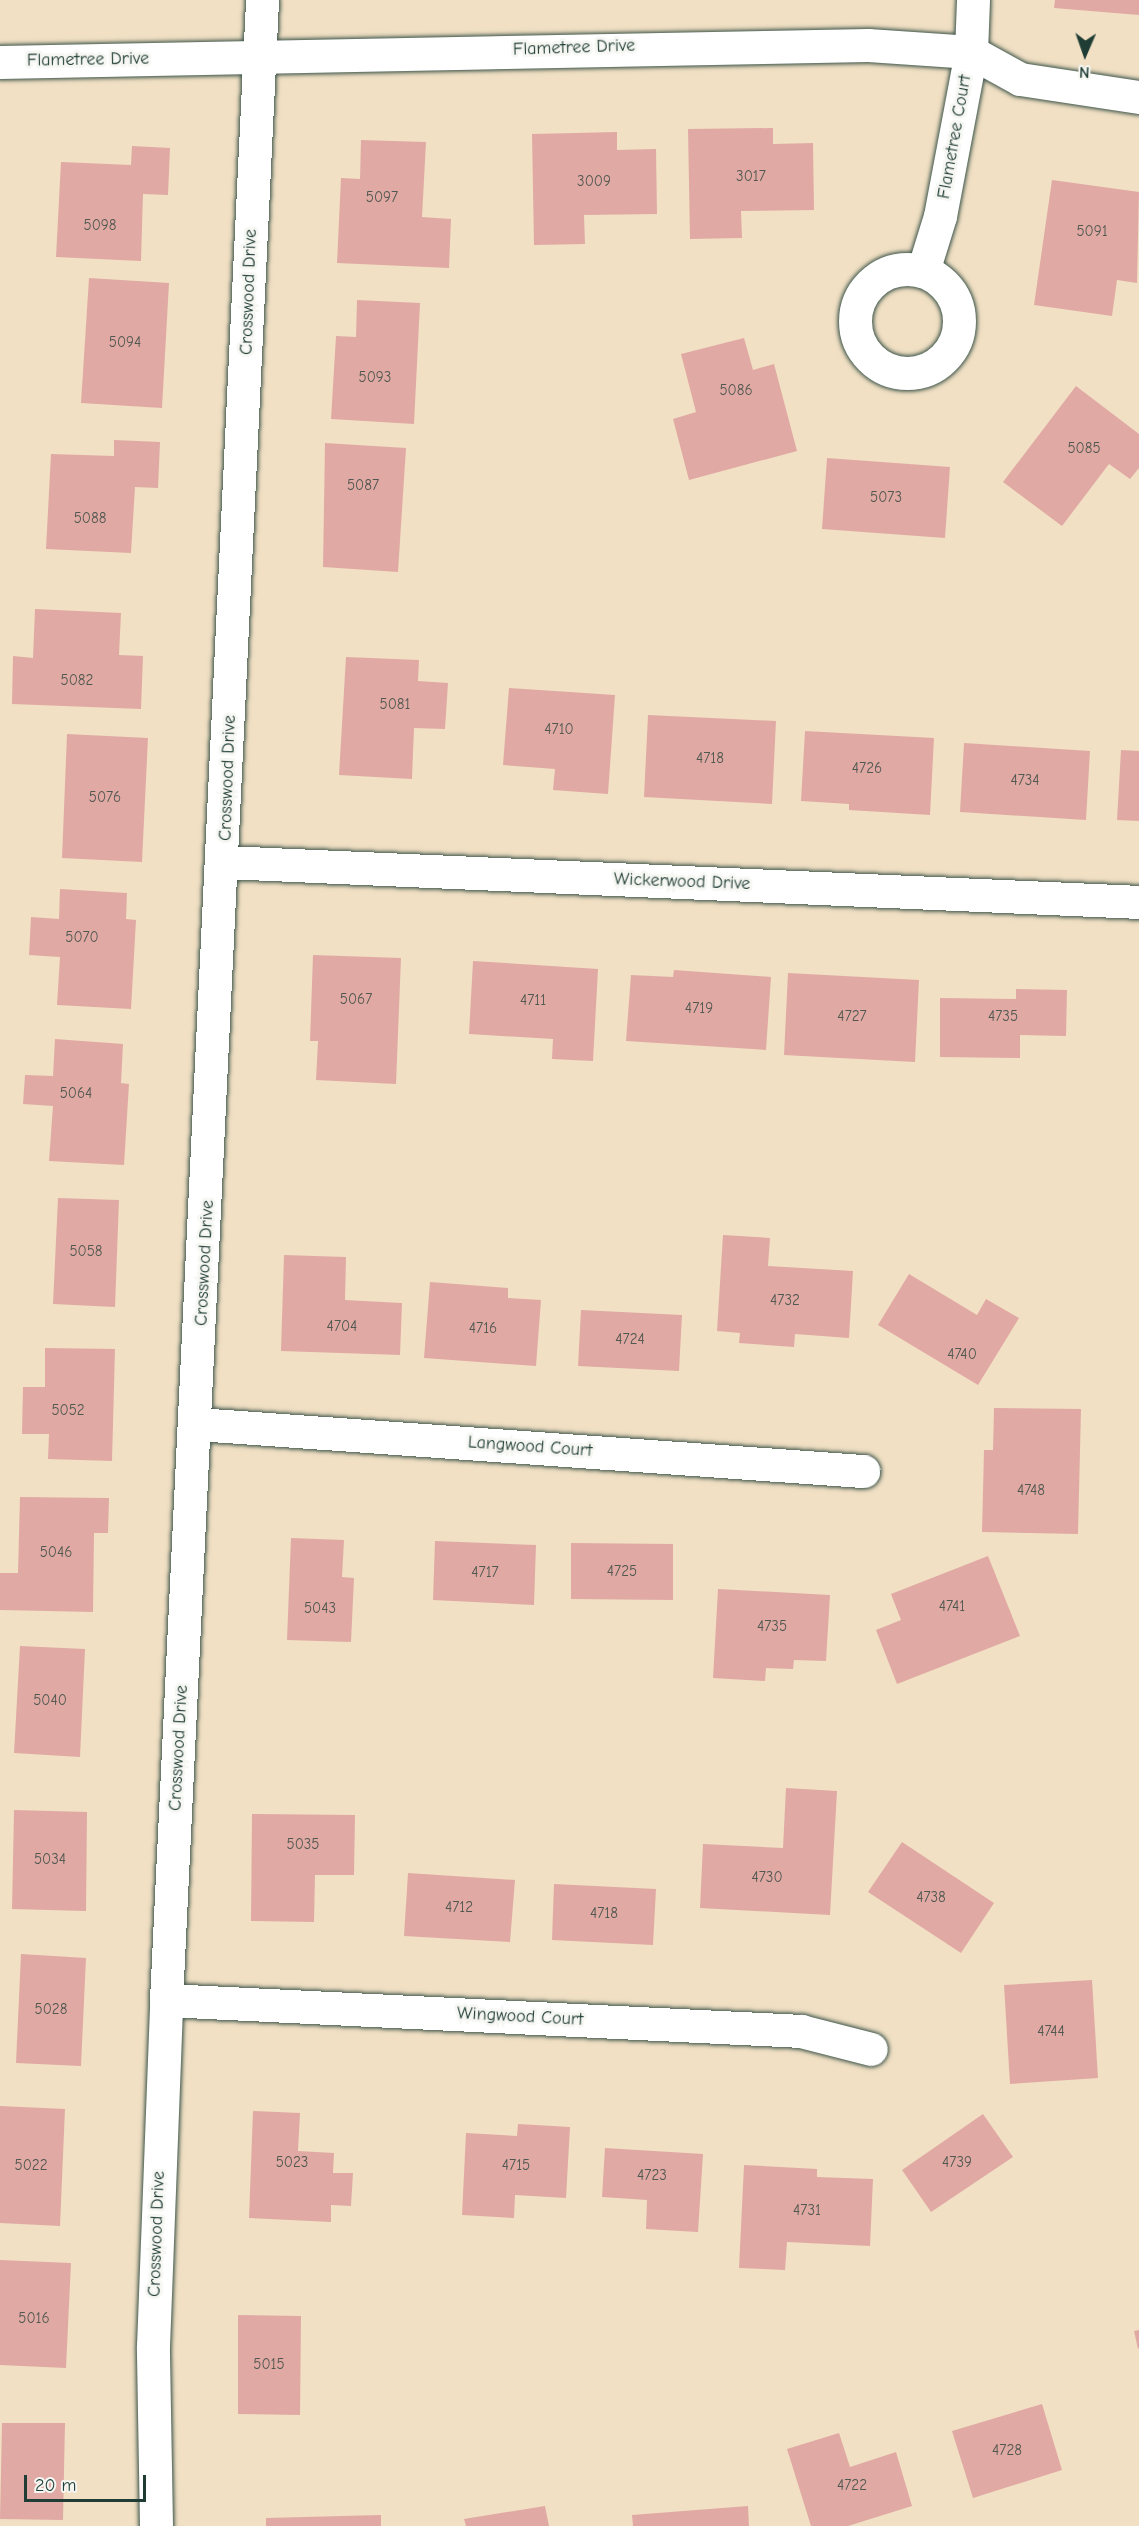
<!DOCTYPE html>
<html>
<head>
<meta charset="utf-8">
<style>
	body { margin:0 }
	#map { position:relative; width:1139px; height:2526px; overflow:hidden; background:#f1e0c4; font-family:"Comic Neue",sans-serif }
	div>[style] { position:absolute }
	.building>* { inset:0; background:#e1a9a4 }
	.roads { filter:drop-shadow(0 0 2px #3e554a) drop-shadow(0 0 2px #3e554a) }
	.street>* { height:33px; margin:-16.5px; padding:0 16.5px; transform-origin:16.5px; border-radius:16.5px; background:#fff }
	.street>.ring { margin:-16.5px; padding:0; box-sizing:content-box; background:none; border:33px solid #fff; border-radius:50% }
	span { translate:-50% -50%; white-space:nowrap; text-align:center; line-height:1.15; -webkit-text-stroke:6px #f6f6f2; paint-order:stroke }
	.number-label { font-size:15px; color:#505850 }
	.number-label span { -webkit-text-stroke-width:0 }
	.street-label { font-size:18px; color:#1f3d34 }
	.north { position:absolute; left:1055px; top:24px; width:60px; height:60px; -webkit-text-stroke:4px #f6f6f2; paint-order:stroke; rotate:182deg; font-size:16px; font-weight:700; line-height:24px; text-align:center; color:#1f3d34 }
	.north::after { content:''; display:block; margin:auto; width:21px; height:27px; background:#1f3d34; clip-path:polygon(50% 0,100% 100%,50% 72%,0 100%) }
	.scale { position:absolute; left:24px; top:2475px; width:122px; height:27px; box-sizing:border-box; border:3px solid #1f3d34; border-top:0; padding-left:8px; font-size:18px; line-height:21px; white-space:nowrap; color:#1f3d34; -webkit-text-stroke:4px #f6f6f2; paint-order:stroke }
</style>
</head>
<body>
<div id="map">
	<div class="building">
		<i style="clip-path:polygon(1055px 0,1139px 0,1139px 15px,1054px 8px)"></i>
		<i style="clip-path:polygon(773px 128px,773px 144px,813px 143px,814px 210px,741px 211px,742px 238px,690px 239px,688px 129px)"></i>
		<i style="clip-path:polygon(617px 132px,617px 150px,656px 149px,657px 214px,584px 215px,585px 244px,534px 245px,532px 134px)"></i>
		<i style="clip-path:polygon(361px 140px,426px 142px,422px 217px,451px 219px,449px 268px,337px 263px,341px 178px,360px 179px)"></i>
		<i style="clip-path:polygon(132px 146px,170px 148px,168px 195px,143px 194px,141px 261px,56px 257px,61px 162px,131px 165px)"></i>
		<i style="clip-path:polygon(1052px 180px,1139px 192px,1137px 283px,1117px 280px,1112px 316px,1034px 305px)"></i>
		<i style="clip-path:polygon(89px 278px,169px 283px,162px 408px,81px 403px)"></i>
		<i style="clip-path:polygon(357px 300px,420px 303px,414px 424px,331px 419px,336px 336px,356px 337px)"></i>
		<i style="clip-path:polygon(744px 338px,753px 370px,774px 364px,797px 451px,689px 480px,673px 419px,696px 412px,681px 354px)"></i>
		<i style="clip-path:polygon(1076px 386px,1139px 434px,1139px 468px,1130px 479px,1109px 464px,1062px 526px,1003px 482px)"></i>
		<i style="clip-path:polygon(114px 440px,160px 442px,158px 488px,135px 487px,131px 553px,46px 549px,51px 454px,114px 456px)"></i>
		<i style="clip-path:polygon(325px 443px,406px 448px,398px 572px,323px 567px)"></i>
		<i style="clip-path:polygon(827px 458px,950px 467px,945px 538px,822px 529px)"></i>
		<i style="clip-path:polygon(35px 609px,121px 613px,119px 655px,143px 656px,141px 709px,12px 704px,13px 656px,33px 658px)"></i>
		<i style="clip-path:polygon(346px 657px,419px 660px,418px 681px,448px 683px,445px 729px,414px 728px,412px 779px,339px 775px)"></i>
		<i style="clip-path:polygon(509px 688px,615px 695px,608px 794px,553px 790px,555px 769px,503px 765px)"></i>
		<i style="clip-path:polygon(648px 715px,776px 721px,772px 804px,644px 797px)"></i>
		<i style="clip-path:polygon(805px 731px,934px 738px,930px 815px,849px 810px,849px 804px,801px 801px)"></i>
		<i style="clip-path:polygon(67px 734px,148px 738px,142px 862px,62px 858px)"></i>
		<i style="clip-path:polygon(964px 743px,1090px 751px,1086px 820px,960px 812px)"></i>
		<i style="clip-path:polygon(1121px 750px,1139px 751px,1139px 821px,1117px 820px)"></i>
		<i style="clip-path:polygon(60px 889px,127px 893px,126px 919px,136px 920px,131px 1009px,57px 1005px,60px 957px,29px 955px,31px 917px,59px 919px)"></i>
		<i style="clip-path:polygon(313px 955px,401px 958px,396px 1084px,316px 1080px,318px 1041px,310px 1041px)"></i>
		<i style="clip-path:polygon(473px 961px,598px 969px,593px 1061px,552px 1059px,553px 1039px,469px 1034px)"></i>
		<i style="clip-path:polygon(674px 970px,771px 977px,766px 1050px,626px 1041px,631px 975px,673px 977px)"></i>
		<i style="clip-path:polygon(788px 973px,919px 980px,915px 1062px,784px 1055px)"></i>
		<i style="clip-path:polygon(1016px 989px,1067px 990px,1066px 1036px,1020px 1035px,1020px 1058px,940px 1057px,940px 998px,1016px 999px)"></i>
		<i style="clip-path:polygon(55px 1039px,123px 1044px,121px 1083px,129px 1084px,124px 1165px,49px 1161px,53px 1106px,23px 1104px,25px 1075px,53px 1076px)"></i>
		<i style="clip-path:polygon(58px 1198px,119px 1200px,115px 1307px,53px 1304px)"></i>
		<i style="clip-path:polygon(723px 1235px,770px 1238px,768px 1266px,853px 1271px,849px 1338px,795px 1334px,794px 1347px,739px 1343px,740px 1333px,717px 1331px)"></i>
		<i style="clip-path:polygon(284px 1255px,346px 1257px,345px 1300px,402px 1303px,400px 1355px,281px 1351px)"></i>
		<i style="clip-path:polygon(909px 1274px,977px 1315px,986px 1299px,1019px 1318px,978px 1385px,878px 1325px)"></i>
		<i style="clip-path:polygon(430px 1282px,508px 1288px,508px 1298px,541px 1300px,536px 1366px,424px 1358px)"></i>
		<i style="clip-path:polygon(581px 1310px,682px 1315px,679px 1371px,578px 1366px)"></i>
		<i style="clip-path:polygon(45px 1348px,115px 1349px,112px 1461px,48px 1459px,49px 1434px,22px 1434px,23px 1387px,45px 1387px)"></i>
		<i style="clip-path:polygon(994px 1408px,1081px 1409px,1078px 1534px,982px 1532px,984px 1450px,993px 1450px)"></i>
		<i style="clip-path:polygon(20px 1497px,109px 1498px,108px 1533px,94px 1533px,93px 1612px,0 1610px,0 1573px,18px 1573px)"></i>
		<i style="clip-path:polygon(291px 1538px,344px 1540px,342px 1577px,354px 1578px,351px 1642px,287px 1640px)"></i>
		<i style="clip-path:polygon(435px 1541px,536px 1545px,534px 1605px,433px 1600px)"></i>
		<i style="clip-path:polygon(571px 1543px,673px 1544px,673px 1600px,571px 1599px)"></i>
		<i style="clip-path:polygon(988px 1556px,1020px 1636px,897px 1684px,876px 1630px,901px 1620px,891px 1594px)"></i>
		<i style="clip-path:polygon(718px 1589px,830px 1595px,826px 1661px,794px 1660px,793px 1669px,766px 1668px,765px 1681px,713px 1678px)"></i>
		<i style="clip-path:polygon(20px 1646px,85px 1649px,80px 1757px,14px 1753px)"></i>
		<i style="clip-path:polygon(786px 1788px,837px 1791px,830px 1915px,700px 1908px,703px 1844px,783px 1848px)"></i>
		<i style="clip-path:polygon(14px 1810px,87px 1812px,86px 1911px,12px 1909px)"></i>
		<i style="clip-path:polygon(252px 1814px,355px 1815px,354px 1875px,315px 1875px,314px 1922px,251px 1921px)"></i>
		<i style="clip-path:polygon(902px 1842px,994px 1903px,961px 1953px,868px 1892px)"></i>
		<i style="clip-path:polygon(408px 1873px,515px 1880px,510px 1942px,404px 1936px)"></i>
		<i style="clip-path:polygon(554px 1884px,656px 1889px,653px 1945px,552px 1940px)"></i>
		<i style="clip-path:polygon(21px 1954px,86px 1958px,81px 2066px,16px 2063px)"></i>
		<i style="clip-path:polygon(1092px 1980px,1098px 2078px,1010px 2084px,1004px 1985px)"></i>
		<i style="clip-path:polygon(0 2106px,65px 2109px,60px 2226px,0 2223px)"></i>
		<i style="clip-path:polygon(253px 2111px,300px 2113px,298px 2151px,334px 2153px,333px 2173px,353px 2173px,351px 2206px,331px 2205px,331px 2222px,249px 2218px)"></i>
		<i style="clip-path:polygon(983px 2114px,1013px 2157px,931px 2212px,902px 2170px)"></i>
		<i style="clip-path:polygon(518px 2124px,570px 2127px,566px 2198px,515px 2195px,514px 2218px,462px 2215px,466px 2133px,517px 2136px)"></i>
		<i style="clip-path:polygon(605px 2148px,703px 2154px,698px 2232px,646px 2229px,647px 2200px,602px 2197px)"></i>
		<i style="clip-path:polygon(744px 2165px,817px 2169px,817px 2177px,873px 2179px,870px 2246px,787px 2242px,785px 2270px,739px 2268px)"></i>
		<i style="clip-path:polygon(0 2260px,71px 2263px,66px 2368px,0 2365px)"></i>
		<i style="clip-path:polygon(238px 2315px,301px 2316px,300px 2415px,238px 2414px)"></i>
		<i style="clip-path:polygon(1139px 2330px,1139px 2348px,1138px 2349px,1134px 2331px)"></i>
		<i style="clip-path:polygon(1042px 2404px,1062px 2470px,973px 2498px,952px 2431px)"></i>
		<i style="clip-path:polygon(2px 2423px,65px 2423px,63px 2520px,0 2519px)"></i>
		<i style="clip-path:polygon(839px 2433px,850px 2467px,896px 2452px,912px 2506px,848px 2526px,811px 2526px,787px 2449px)"></i>
		<i style="clip-path:polygon(545px 2506px,549px 2526px,466px 2526px,464px 2519px)"></i>
		<i style="clip-path:polygon(748px 2506px,749px 2526px,633px 2526px,632px 2515px)"></i>
		<i style="clip-path:polygon(381px 2515px,381px 2526px,266px 2526px,266px 2518px)"></i>
	</div>
	<div class="roads">
		<div class="street">
			<i style="left:0;top:62px;width:868px;rotate:-1.12deg"></i>
			<i style="left:868px;top:45px;width:103px;rotate:3.9deg"></i>
			<i style="left:971px;top:52px;width:56px;rotate:28.9deg"></i>
			<i style="left:1020px;top:79px;width:120px;rotate:8.6deg"></i>
			<i class="ring" style="left:855px;top:269px;width:71px;height:71px"></i>
			<i style="left:923px;top:271px;width:58px;rotate:-72.8deg"></i>
			<i style="left:940px;top:216px;width:167px;rotate:-79.3deg"></i>
			<i style="left:971px;top:52px;width:52px;rotate:-87.8deg"></i>
			<i style="left:224px;top:862px;width:916px;rotate:2.5deg"></i>
			<i style="left:197px;top:1424px;width:668px;rotate:4.04deg"></i>
			<i style="left:166px;top:2000px;width:636px;rotate:2.79deg"></i>
			<i style="left:801px;top:2031px;width:72px;rotate:14.4deg"></i>
			<i style="left:156px;top:2526px;width:180px;rotate:-91deg"></i>
			<i style="left:153px;top:2346px;width:346px;rotate:-87.8deg"></i>
			<i style="left:166px;top:2000px;width:2002px;rotate:-87.25deg"></i>
		</div>
	</div>
	<div class="number-label">
		<span style="left:751px;top:177px">3017</span>
		<span style="left:594px;top:182px">3009</span>
		<span style="left:382px;top:198px">5097</span>
		<span style="left:100px;top:226px">5098</span>
		<span style="left:1092px;top:232px">5091</span>
		<span style="left:125px;top:343px">5094</span>
		<span style="left:375px;top:378px">5093</span>
		<span style="left:736px;top:391px">5086</span>
		<span style="left:1084px;top:449px">5085</span>
		<span style="left:363px;top:486px">5087</span>
		<span style="left:886px;top:498px">5073</span>
		<span style="left:90px;top:519px">5088</span>
		<span style="left:77px;top:681px">5082</span>
		<span style="left:395px;top:705px">5081</span>
		<span style="left:559px;top:730px">4710</span>
		<span style="left:710px;top:759px">4718</span>
		<span style="left:867px;top:769px">4726</span>
		<span style="left:1025px;top:781px">4734</span>
		<span style="left:105px;top:798px">5076</span>
		<span style="left:82px;top:938px">5070</span>
		<span style="left:356px;top:1000px">5067</span>
		<span style="left:533px;top:1001px">4711</span>
		<span style="left:699px;top:1009px">4719</span>
		<span style="left:852px;top:1017px">4727</span>
		<span style="left:1003px;top:1017px">4735</span>
		<span style="left:76px;top:1094px">5064</span>
		<span style="left:86px;top:1252px">5058</span>
		<span style="left:785px;top:1301px">4732</span>
		<span style="left:342px;top:1327px">4704</span>
		<span style="left:483px;top:1329px">4716</span>
		<span style="left:630px;top:1340px">4724</span>
		<span style="left:962px;top:1355px">4740</span>
		<span style="left:68px;top:1411px">5052</span>
		<span style="left:1031px;top:1491px">4748</span>
		<span style="left:56px;top:1553px">5046</span>
		<span style="left:622px;top:1572px">4725</span>
		<span style="left:485px;top:1573px">4717</span>
		<span style="left:952px;top:1607px">4741</span>
		<span style="left:320px;top:1609px">5043</span>
		<span style="left:772px;top:1627px">4735</span>
		<span style="left:50px;top:1701px">5040</span>
		<span style="left:303px;top:1845px">5035</span>
		<span style="left:50px;top:1860px">5034</span>
		<span style="left:767px;top:1878px">4730</span>
		<span style="left:931px;top:1898px">4738</span>
		<span style="left:459px;top:1908px">4712</span>
		<span style="left:604px;top:1914px">4718</span>
		<span style="left:51px;top:2010px">5028</span>
		<span style="left:1051px;top:2032px">4744</span>
		<span style="left:292px;top:2163px">5023</span>
		<span style="left:957px;top:2163px">4739</span>
		<span style="left:31px;top:2166px">5022</span>
		<span style="left:516px;top:2166px">4715</span>
		<span style="left:652px;top:2176px">4723</span>
		<span style="left:807px;top:2211px">4731</span>
		<span style="left:34px;top:2319px">5016</span>
		<span style="left:269px;top:2365px">5015</span>
		<span style="left:1007px;top:2451px">4728</span>
		<span style="left:852px;top:2486px">4722</span>
	</div>
	<div class="street-label">
		<span style="left:574px;top:48px;rotate:-2deg">Flametree Drive</span>
		<span style="left:88px;top:60px;rotate:-1deg">Flametree Drive</span>
		<span style="left:955px;top:137px;rotate:-80deg">Flametree Court</span>
		<span style="left:249px;top:292px;rotate:-88deg">Crosswood Drive</span>
		<span style="left:228px;top:778px;rotate:-88deg">Crosswood Drive</span>
		<span style="left:682px;top:882px;rotate:2deg">Wickerwood Drive</span>
		<span style="left:205px;top:1263px;rotate:-87deg">Crosswood Drive</span>
		<span style="left:530px;top:1447px;rotate:4deg">Langwood Court</span>
		<span style="left:179px;top:1748px;rotate:-87deg">Crosswood Drive</span>
		<span style="left:520px;top:2017px;rotate:3deg">Wingwood Court</span>
		<span style="left:157px;top:2234px;rotate:-88deg">Crosswood Drive</span>
	</div>
	<div class="north">N</div>
	<div class="scale">20 m</div>
</div>
</body>
</html>
